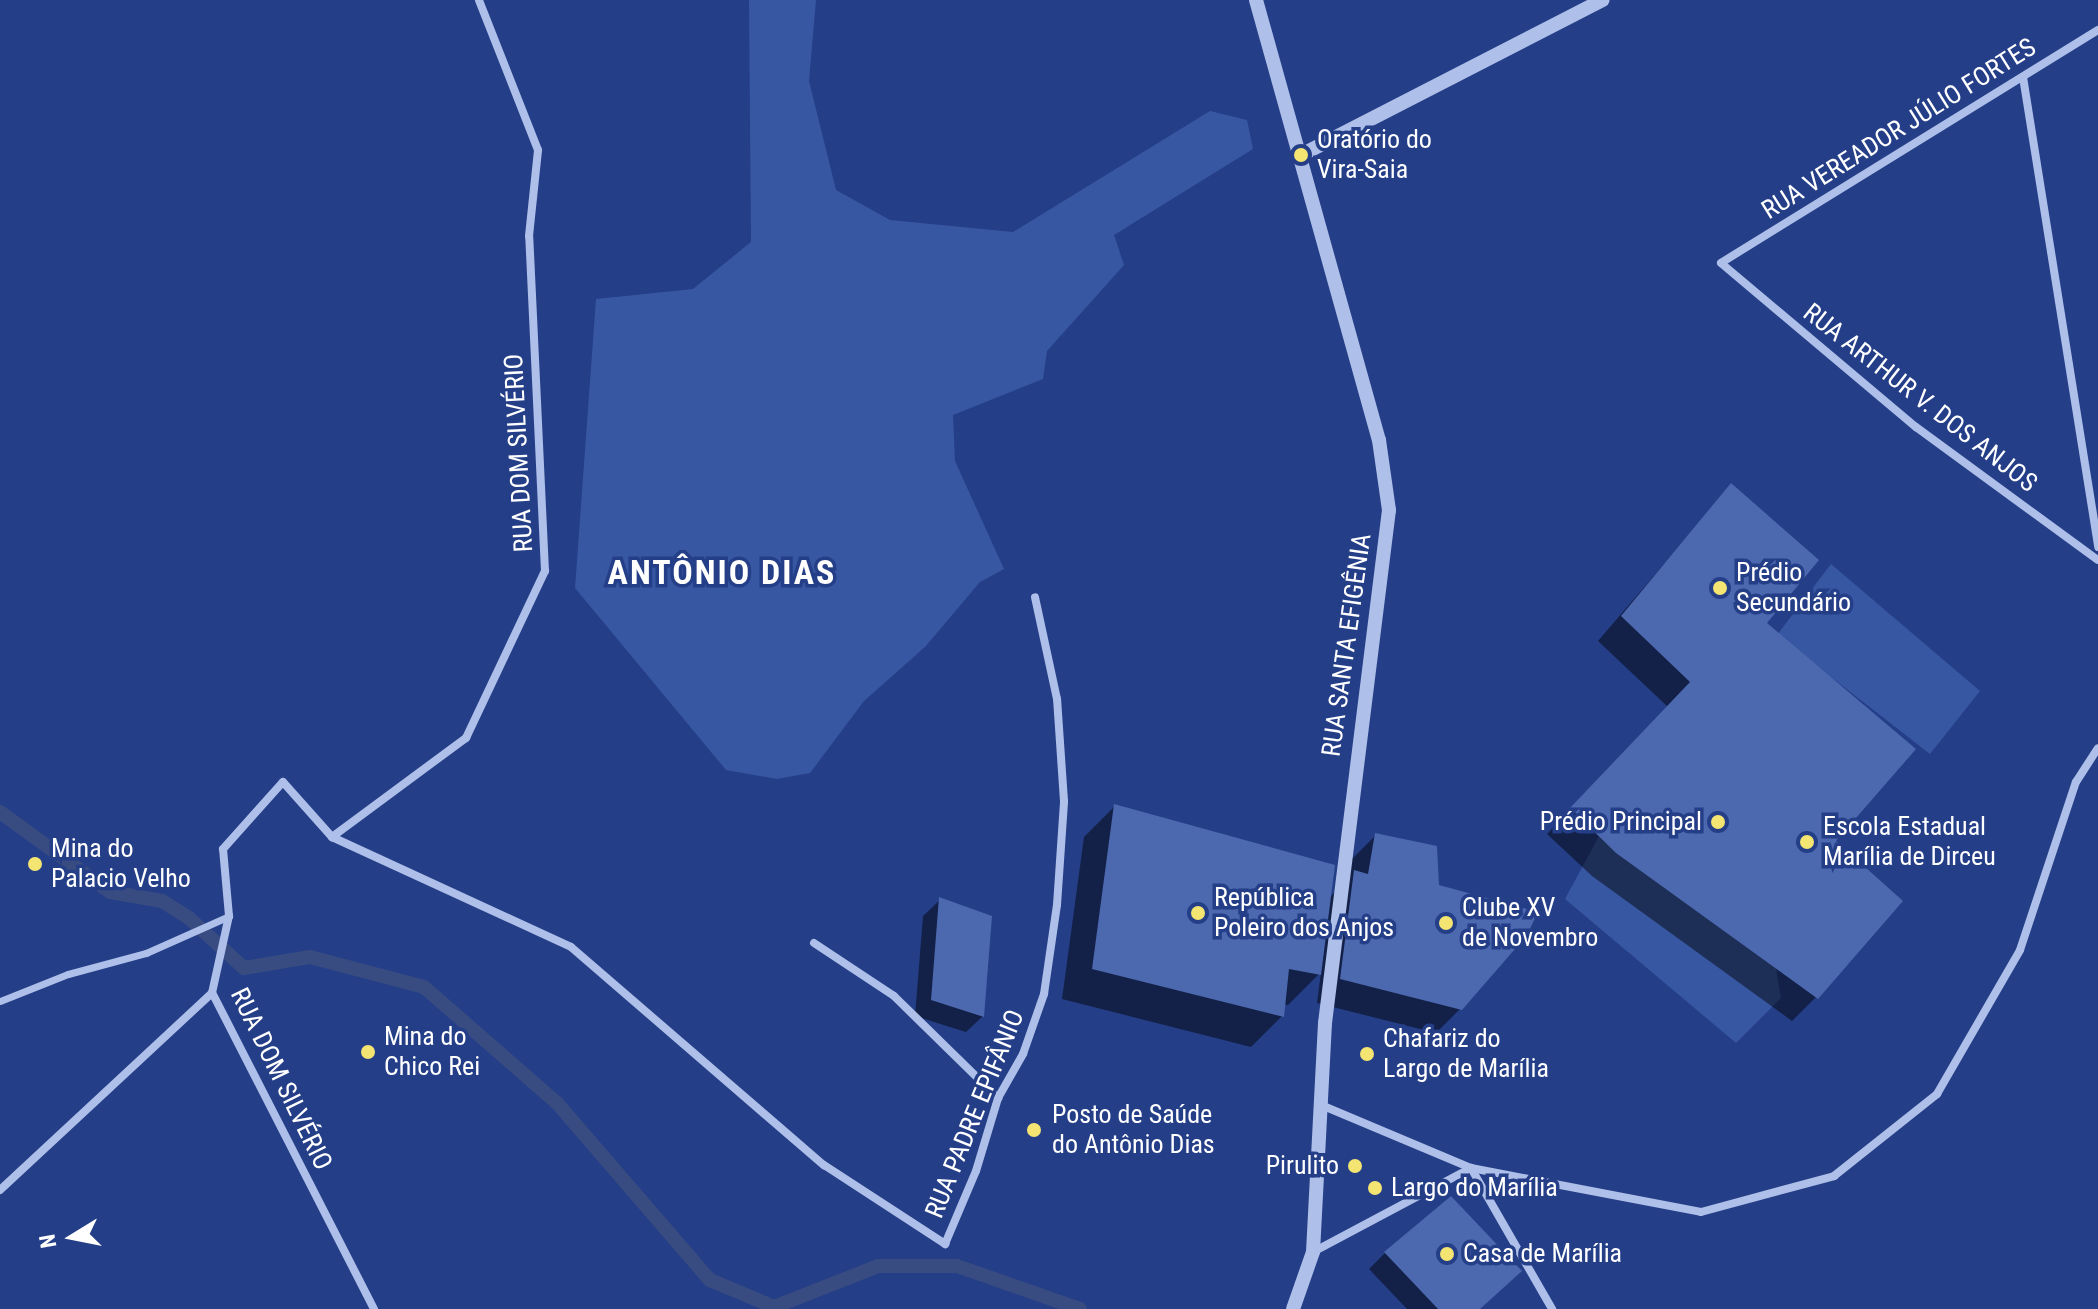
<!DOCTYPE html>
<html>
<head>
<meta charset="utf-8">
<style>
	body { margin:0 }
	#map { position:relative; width:2098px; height:1309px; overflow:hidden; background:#243e87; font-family:"Roboto Condensed",sans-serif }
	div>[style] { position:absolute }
	.green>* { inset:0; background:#3857a3 }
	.shadow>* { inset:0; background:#0007 }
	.stream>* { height:14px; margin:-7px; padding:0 7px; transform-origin:7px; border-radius:7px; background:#394c82 }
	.building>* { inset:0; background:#4c68af }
	.pedestrian>* { height:7px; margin:-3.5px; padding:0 3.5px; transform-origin:3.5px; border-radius:3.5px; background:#aebfe9 }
	.minor>* { height:8px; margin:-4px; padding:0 4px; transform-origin:4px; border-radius:4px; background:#aebfe9 }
	.tertiary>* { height:14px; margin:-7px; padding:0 7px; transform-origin:7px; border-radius:7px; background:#aebfe9 }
	.dots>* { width:22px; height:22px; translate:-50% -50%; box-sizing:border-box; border:4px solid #243e87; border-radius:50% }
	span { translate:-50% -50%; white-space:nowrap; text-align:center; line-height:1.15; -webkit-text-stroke:7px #243e87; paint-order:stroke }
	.street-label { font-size:26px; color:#fff }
	.poi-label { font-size:26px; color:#fff }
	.left { translate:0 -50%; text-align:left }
	.right { translate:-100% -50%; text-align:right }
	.district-label { font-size:34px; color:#fff; font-weight:700; letter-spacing:2px }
	.north { position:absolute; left:32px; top:1197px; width:80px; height:80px; -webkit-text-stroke:6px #243e87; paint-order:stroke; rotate:260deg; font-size:22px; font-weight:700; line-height:32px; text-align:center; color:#fff }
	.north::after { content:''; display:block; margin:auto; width:28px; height:36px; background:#fff; clip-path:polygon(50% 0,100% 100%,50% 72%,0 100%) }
</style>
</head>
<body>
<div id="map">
	<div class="green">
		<i style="clip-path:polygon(749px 0,816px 0,809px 81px,836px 190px,890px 220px,1013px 232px,1210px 111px,1247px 120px,1253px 149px,1114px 235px,1124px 265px,1047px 351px,1043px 379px,953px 415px,955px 461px,1004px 569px,980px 582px,925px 647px,864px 701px,810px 773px,777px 779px,726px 770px,575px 588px,596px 299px,693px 289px,751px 242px)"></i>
		<i style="clip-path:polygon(1831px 564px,1980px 691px,1930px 754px,1777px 635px)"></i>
		<i style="clip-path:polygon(1599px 836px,1776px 968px,1781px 998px,1736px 1043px,1565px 899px)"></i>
	</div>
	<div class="shadow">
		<i style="clip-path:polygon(1731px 486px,1765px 624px,1833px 841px,1816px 997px,1792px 1021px,1592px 876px,1547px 834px,1668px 707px,1598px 641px)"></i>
		<i style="clip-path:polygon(1115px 806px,1328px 899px,1348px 879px,1352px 859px,1376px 835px,1437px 886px,1460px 1009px,1436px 1033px,1317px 1003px,1321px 972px,1288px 1005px,1283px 1004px,1282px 1016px,1251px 1047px,1062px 999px,1084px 837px)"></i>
		<i style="clip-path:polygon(940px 900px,983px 1016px,966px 1032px,915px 1016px,923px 916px)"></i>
		<i style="clip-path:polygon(1385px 1253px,1480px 1309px,1407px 1309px,1369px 1269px)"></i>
	</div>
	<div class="stream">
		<i style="left:0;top:812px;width:136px;rotate:36deg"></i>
		<i style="left:110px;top:892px;width:53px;rotate:9.8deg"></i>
		<i style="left:162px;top:901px;width:32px;rotate:32deg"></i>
		<i style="left:189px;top:918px;width:74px;rotate:42.3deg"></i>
		<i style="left:244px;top:968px;width:67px;rotate:-9.5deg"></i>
		<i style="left:310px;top:957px;width:118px;rotate:14.7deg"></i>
		<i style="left:424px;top:987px;width:176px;rotate:41.1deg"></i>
		<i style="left:557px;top:1103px;width:234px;rotate:49.2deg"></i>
		<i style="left:710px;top:1280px;width:67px;rotate:22.8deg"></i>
		<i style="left:769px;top:1309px;width:117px;rotate:-21.5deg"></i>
		<i style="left:878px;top:1266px;width:79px"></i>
		<i style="left:957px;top:1266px;width:130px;rotate:19.3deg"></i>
	</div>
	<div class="building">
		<i style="clip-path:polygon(1731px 483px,1819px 560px,1767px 623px,1916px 749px,1836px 841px,1903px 901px,1818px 999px,1616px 853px,1570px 808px,1690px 682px,1621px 616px)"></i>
		<i style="clip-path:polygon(1114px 804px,1335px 865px,1321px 975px,1289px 969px,1284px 1017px,1092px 969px)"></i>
		<i style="clip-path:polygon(1375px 833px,1437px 846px,1439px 885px,1538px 912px,1527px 935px,1462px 1010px,1340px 979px,1354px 870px,1368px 874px)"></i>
		<i style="clip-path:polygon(939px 897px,992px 916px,984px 1017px,931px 1000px)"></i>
		<i style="clip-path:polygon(1451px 1196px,1522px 1271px,1480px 1309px,1438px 1309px,1384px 1252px)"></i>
	</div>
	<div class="pedestrian">
		<i style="left:0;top:1001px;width:73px;rotate:-21.7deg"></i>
		<i style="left:68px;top:974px;width:81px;rotate:-15.1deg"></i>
		<i style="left:146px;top:953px;width:91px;rotate:-24deg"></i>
	</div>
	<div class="minor">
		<i style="left:2098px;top:30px;width:443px;rotate:148.3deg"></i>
		<i style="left:1721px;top:263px;width:255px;rotate:40.1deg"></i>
		<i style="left:1916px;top:427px;width:225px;rotate:36.2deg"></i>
		<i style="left:2023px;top:77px;width:476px;rotate:80.9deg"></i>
		<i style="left:332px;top:837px;width:263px;rotate:24.7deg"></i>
		<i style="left:571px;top:947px;width:334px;rotate:40.8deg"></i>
		<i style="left:824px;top:1165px;width:145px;rotate:33.1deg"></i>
		<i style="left:945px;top:1244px;width:79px;rotate:-67deg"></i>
		<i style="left:976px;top:1171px;width:76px;rotate:-73.2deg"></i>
		<i style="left:998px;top:1098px;width:51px;rotate:-60.4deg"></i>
		<i style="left:1023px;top:1054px;width:64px;rotate:-70.7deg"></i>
		<i style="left:1044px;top:994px;width:90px;rotate:-81.7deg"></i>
		<i style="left:1057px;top:905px;width:104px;rotate:-86.1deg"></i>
		<i style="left:1064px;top:801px;width:102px;rotate:-93.9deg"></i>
		<i style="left:1057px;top:699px;width:104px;rotate:-102.2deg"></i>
		<i style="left:814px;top:943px;width:96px;rotate:33.5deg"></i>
		<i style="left:894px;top:996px;width:146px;rotate:44.4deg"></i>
		<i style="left:1321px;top:1105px;width:163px;rotate:22.8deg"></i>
		<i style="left:1471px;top:1168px;width:234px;rotate:10.8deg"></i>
		<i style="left:1701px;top:1212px;width:138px;rotate:-15.1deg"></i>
		<i style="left:1834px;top:1176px;width:132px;rotate:-38.5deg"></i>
		<i style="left:1937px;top:1094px;width:166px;rotate:-60deg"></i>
		<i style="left:2020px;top:950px;width:177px;rotate:-71.6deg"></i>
		<i style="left:2076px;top:782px;width:40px;rotate:-57.1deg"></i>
		<i style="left:0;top:1190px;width:289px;rotate:-42.9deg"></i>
		<i style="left:1313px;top:1252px;width:179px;rotate:-28deg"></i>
		<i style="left:1471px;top:1168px;width:163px;rotate:60.1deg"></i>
		<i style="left:374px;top:1309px;width:355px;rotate:-117.1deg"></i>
		<i style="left:212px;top:993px;width:79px;rotate:-77.6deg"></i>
		<i style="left:229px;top:916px;width:67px;rotate:-95.1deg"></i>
		<i style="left:223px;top:849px;width:90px;rotate:-48.2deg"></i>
		<i style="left:283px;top:782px;width:74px;rotate:48.3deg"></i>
		<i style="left:332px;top:837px;width:167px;rotate:-36.5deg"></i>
		<i style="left:466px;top:738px;width:185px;rotate:-64.7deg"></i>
		<i style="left:545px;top:571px;width:335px;rotate:-92.7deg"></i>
		<i style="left:529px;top:236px;width:86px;rotate:-84deg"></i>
		<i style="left:538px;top:150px;width:161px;rotate:-111.5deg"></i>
	</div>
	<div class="tertiary">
		<i style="left:1256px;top:0;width:457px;rotate:74.4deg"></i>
		<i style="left:1379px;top:440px;width:71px;rotate:81.9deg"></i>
		<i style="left:1389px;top:510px;width:517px;rotate:97.11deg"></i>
		<i style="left:1325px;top:1023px;width:229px;rotate:93deg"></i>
		<i style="left:1313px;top:1252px;width:60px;rotate:109.3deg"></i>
		<i style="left:1301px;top:155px;width:339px;rotate:-27.2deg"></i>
	</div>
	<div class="dots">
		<i style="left:1301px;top:155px;background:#f4e471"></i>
		<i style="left:1720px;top:588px;background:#f4e471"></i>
		<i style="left:1718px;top:822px;background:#f4e471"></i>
		<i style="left:1807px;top:842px;background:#f4e471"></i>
		<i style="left:35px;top:864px;background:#f4e471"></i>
		<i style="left:1198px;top:913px;background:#f4e471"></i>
		<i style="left:1446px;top:923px;background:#f4e471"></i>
		<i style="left:368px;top:1052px;background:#f4e471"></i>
		<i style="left:1367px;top:1054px;background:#f4e471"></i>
		<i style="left:1034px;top:1130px;background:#f4e471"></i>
		<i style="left:1355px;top:1166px;background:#f4e471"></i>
		<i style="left:1375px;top:1188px;background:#f4e471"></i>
		<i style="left:1447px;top:1254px;background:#f4e471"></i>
	</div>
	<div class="street-label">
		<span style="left:1899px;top:129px;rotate:-32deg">RUA VEREADOR JÚLIO FORTES</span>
		<span style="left:1920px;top:398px;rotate:38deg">RUA ARTHUR V. DOS ANJOS</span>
		<span style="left:519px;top:453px;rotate:-93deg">RUA DOM SILVÉRIO</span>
		<span style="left:1347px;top:645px;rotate:-82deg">RUA SANTA EFIGÊNIA</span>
		<span style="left:281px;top:1079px;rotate:64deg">RUA DOM SILVÉRIO</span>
		<span style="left:975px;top:1114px;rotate:-68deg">RUA PADRE EPIFÂNIO</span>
	</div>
	<div class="poi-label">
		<span class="left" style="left:1317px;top:155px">Oratório do<br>Vira-Saia</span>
		<span class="left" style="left:1736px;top:588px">Prédio<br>Secundário</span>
		<span class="right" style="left:1702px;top:822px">Prédio Principal</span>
		<span class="left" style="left:1823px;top:842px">Escola Estadual<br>Marília de Dirceu</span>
		<span class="left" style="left:51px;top:864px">Mina do<br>Palacio Velho</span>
		<span class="left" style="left:1214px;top:913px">República<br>Poleiro dos Anjos</span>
		<span class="left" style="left:1462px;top:923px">Clube XV<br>de Novembro</span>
		<span class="left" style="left:384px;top:1052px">Mina do<br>Chico Rei</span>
		<span class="left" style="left:1383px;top:1054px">Chafariz do<br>Largo de Marília</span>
		<span class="left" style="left:1052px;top:1130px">Posto de Saúde<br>do Antônio Dias</span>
		<span class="right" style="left:1339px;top:1166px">Pirulito</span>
		<span class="left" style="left:1391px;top:1188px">Largo do Marília</span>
		<span class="left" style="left:1463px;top:1254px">Casa de Marília</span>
	</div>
	<div class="district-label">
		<span style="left:722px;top:573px">ANTÔNIO DIAS</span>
	</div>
	<div class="north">N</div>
</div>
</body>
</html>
